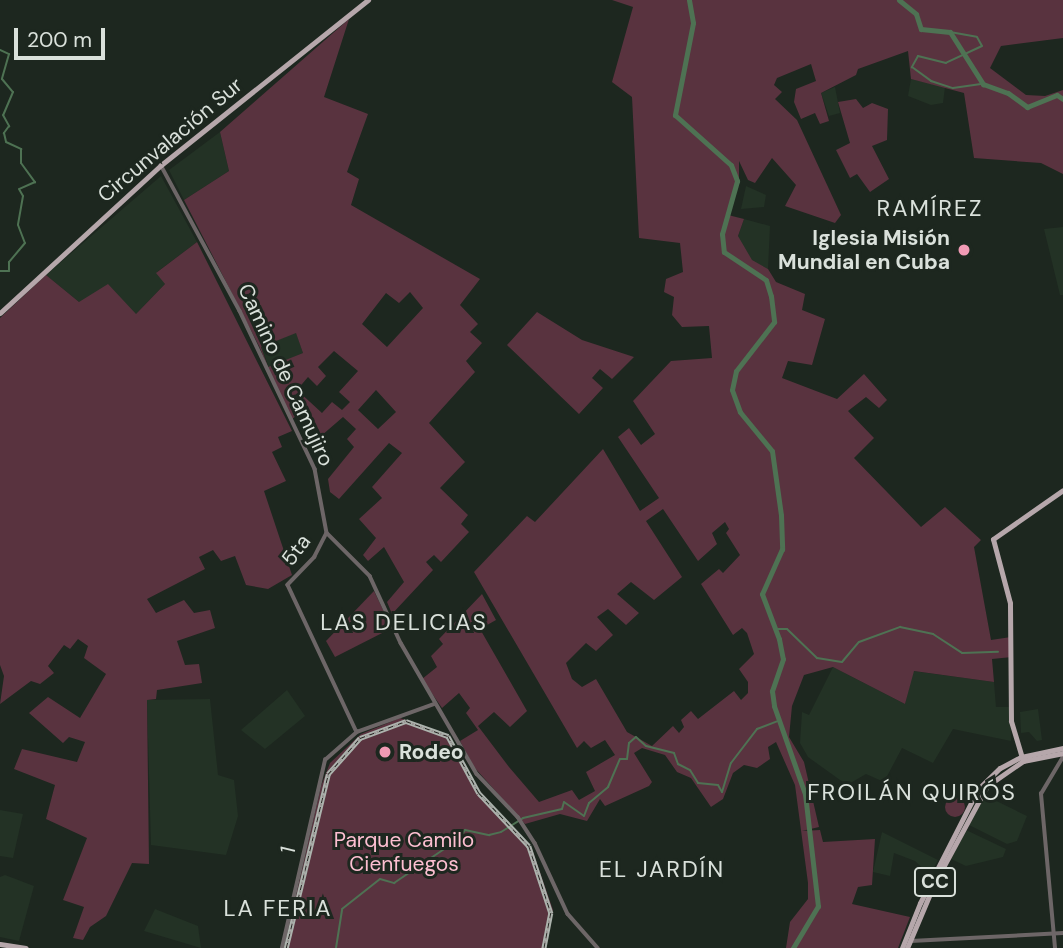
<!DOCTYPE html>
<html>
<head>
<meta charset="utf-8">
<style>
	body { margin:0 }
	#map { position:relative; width:1063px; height:948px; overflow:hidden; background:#1d271f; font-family:"DM Sans",sans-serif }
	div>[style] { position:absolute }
	.built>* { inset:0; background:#233225 }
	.green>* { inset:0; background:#59333f }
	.round { border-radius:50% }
	.stream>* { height:2px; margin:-1px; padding:0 1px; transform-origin:1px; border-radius:1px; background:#4e7253 }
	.river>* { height:5px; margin:-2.5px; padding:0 2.5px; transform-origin:2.5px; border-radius:2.5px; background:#4e7253 }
	.minor>* { height:3.5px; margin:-1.75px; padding:0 1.75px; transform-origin:1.75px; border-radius:1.75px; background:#6d6667 }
	.major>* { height:5px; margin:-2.5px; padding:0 2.5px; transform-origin:2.5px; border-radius:2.5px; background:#b6a7ab }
	.rail>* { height:4.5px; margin-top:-2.25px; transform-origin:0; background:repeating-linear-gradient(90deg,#1d271f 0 5px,#acb3ad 0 10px); box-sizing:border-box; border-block:2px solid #acb3ad }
	.dots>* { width:19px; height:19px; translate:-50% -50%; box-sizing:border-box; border:4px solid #1d271f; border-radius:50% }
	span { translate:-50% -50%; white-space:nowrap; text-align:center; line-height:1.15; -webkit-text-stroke:6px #1d271f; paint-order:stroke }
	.shield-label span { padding:2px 5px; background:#1d271f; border:2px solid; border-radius:5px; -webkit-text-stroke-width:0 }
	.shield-label { font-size:19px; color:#dae1db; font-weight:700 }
	.street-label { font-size:21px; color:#dae1db }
	.poi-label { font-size:21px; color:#dae1db; font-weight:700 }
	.right { translate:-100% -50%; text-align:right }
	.left { translate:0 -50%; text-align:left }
	.park-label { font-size:21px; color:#fdbfd1 }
	.neighbourhood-label { font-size:23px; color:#dae1db; letter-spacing:2px }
	.scale { position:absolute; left:14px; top:28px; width:91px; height:32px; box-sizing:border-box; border:4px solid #dae1db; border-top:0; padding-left:9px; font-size:21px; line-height:24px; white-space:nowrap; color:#dae1db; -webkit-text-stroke:5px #1d271f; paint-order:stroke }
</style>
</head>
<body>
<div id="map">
	<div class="built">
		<i style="clip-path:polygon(911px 79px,945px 87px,943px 103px,931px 105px,908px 96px)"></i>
		<i style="clip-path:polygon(835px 87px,840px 113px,829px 116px,821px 93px)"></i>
		<i style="clip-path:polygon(220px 132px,229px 171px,184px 200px,169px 170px)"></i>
		<i style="clip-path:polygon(161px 176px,197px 242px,157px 272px,165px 284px,136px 314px,79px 302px,46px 275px)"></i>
		<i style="clip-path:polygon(746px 186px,766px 195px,764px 207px,741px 209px)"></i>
		<i style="clip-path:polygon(744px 219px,770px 226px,768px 269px,752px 261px,741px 245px,738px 236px)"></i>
		<i style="clip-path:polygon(1063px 227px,1063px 295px,1060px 295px,1044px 229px)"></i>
		<i style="clip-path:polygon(296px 332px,303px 353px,269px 368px,261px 347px)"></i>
		<i style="clip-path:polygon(833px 667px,905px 704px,913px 671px,994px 682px,996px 707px,1010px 707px,1011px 741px,953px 729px,933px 763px,902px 748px,884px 782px,866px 774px,847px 785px,808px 757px,800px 743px,802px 712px,809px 715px)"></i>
		<i style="clip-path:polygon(287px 690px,305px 716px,265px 749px,241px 730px)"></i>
		<i style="clip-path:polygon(210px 699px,218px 775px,234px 780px,238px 816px,226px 855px,151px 845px,147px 700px)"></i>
		<i style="clip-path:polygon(1038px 709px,1042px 740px,1037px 741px,1029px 732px,1021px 733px,1020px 712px)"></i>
		<i style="clip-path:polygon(984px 795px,1027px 816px,1017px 841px,1007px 844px,969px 825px)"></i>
		<i style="clip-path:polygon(0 810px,23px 814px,13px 858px,0 856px)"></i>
		<i style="clip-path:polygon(966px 830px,1006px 849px,1003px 857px,966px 866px,951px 859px)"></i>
		<i style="clip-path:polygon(882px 832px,938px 860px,930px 875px,915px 861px,894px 853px,890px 876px,873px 872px)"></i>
		<i style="clip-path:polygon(5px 875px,34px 886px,19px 941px,0 937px,0 877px)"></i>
		<i style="clip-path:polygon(155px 909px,198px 926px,201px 948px,144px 931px)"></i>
	</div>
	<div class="green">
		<i style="clip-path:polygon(evenodd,612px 0,1063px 0,1063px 38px,1001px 46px,990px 68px,1026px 95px,1045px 96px,1063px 90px,1063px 174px,1041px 163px,974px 158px,964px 93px,911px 79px,908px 51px,858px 69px,856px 75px,821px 93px,829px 121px,820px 124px,815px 113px,801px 119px,794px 102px,796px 89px,816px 81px,811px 64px,777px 78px,774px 85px,782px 92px,775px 99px,797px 120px,841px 215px,835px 223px,785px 206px,796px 185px,772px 158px,755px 183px,748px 180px,739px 161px,739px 182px,728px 215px,744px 219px,738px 236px,752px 260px,768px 269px,776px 282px,805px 294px,802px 310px,825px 319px,812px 365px,788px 361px,782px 378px,837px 399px,864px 374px,887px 400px,879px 408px,866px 397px,848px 411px,874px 438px,854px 458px,921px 527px,945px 507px,981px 540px,974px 547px,991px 640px,1011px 637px,1012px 657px,992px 659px,994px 682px,914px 671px,905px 704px,833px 667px,804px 675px,792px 706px,789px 737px,804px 762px,819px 827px,802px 831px,820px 830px,823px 842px,875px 839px,872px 885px,858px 887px,852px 904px,910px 917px,898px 948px,786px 948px,790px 922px,808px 899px,808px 883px,795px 785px,776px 742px,768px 747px,770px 759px,757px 768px,744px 765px,733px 773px,723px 799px,711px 807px,691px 778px,677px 772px,665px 755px,642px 748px,634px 753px,652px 782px,649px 786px,605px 806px,600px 799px,587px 821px,560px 814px,525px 824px,474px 767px,460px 741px,478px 730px,466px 713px,470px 708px,459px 693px,442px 708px,422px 679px,437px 667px,431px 656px,443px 644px,439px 639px,482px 594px,496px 620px,480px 629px,527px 711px,510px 727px,494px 712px,478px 726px,509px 767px,539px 802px,572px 790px,579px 800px,595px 791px,586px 772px,615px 755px,605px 740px,591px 748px,584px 741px,577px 748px,474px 572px,527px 516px,535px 522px,603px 449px,640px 511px,659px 498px,618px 437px,629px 428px,641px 445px,655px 434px,633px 401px,671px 361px,712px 358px,709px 326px,682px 327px,672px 315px,674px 297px,664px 292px,666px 279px,683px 272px,680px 243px,639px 238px,632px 97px,612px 82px,633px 7px,612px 0,663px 509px,698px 561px,717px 544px,712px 533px,725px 522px,729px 529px,726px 533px,740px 555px,723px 573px,719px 569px,701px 584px,733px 635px,742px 628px,747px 633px,754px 654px,739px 669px,748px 682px,748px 693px,741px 700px,734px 691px,698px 719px,691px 711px,681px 720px,684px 727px,679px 733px,673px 726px,652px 746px,627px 732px,596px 679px,582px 687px,572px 679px,566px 663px,586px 643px,596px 651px,613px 635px,597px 617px,608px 609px,626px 625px,639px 613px,617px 594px,631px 582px,654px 600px,682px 577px,646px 521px,663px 509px)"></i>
		<i style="clip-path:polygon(evenodd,349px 19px,324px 97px,368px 114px,347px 172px,359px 179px,351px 205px,480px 279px,460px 305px,478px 324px,470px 332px,482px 343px,466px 361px,475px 372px,429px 423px,465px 462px,440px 488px,468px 515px,461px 524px,469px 532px,441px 562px,434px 555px,426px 562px,433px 570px,392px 614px,387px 602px,404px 582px,384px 547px,368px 561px,363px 555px,376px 538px,359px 519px,382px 498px,372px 487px,402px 453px,389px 443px,339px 499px,330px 492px,328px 479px,354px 447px,347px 439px,356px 429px,343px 417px,321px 436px,303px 410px,290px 421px,259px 346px,184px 200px,229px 171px,220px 132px,349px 19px,410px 292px,423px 308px,387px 347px,362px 324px,386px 293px,399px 303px,410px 292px,349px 19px,296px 333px,303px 353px,268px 367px,261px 347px,296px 333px,349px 19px,334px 351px,358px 371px,339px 392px,350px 402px,342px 410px,332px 402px,322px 413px,297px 390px,308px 377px,317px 386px,326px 376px,318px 367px,334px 351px,349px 19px,376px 390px,396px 412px,378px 429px,358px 410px,376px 390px)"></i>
		<i style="clip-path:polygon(856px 99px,863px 108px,872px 103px,888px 109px,887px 140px,872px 146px,889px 179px,870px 192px,857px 174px,850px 178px,836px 150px,850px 143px,838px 102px)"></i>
		<i style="clip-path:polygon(197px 242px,292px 431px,278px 437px,282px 447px,272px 452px,286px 481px,264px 491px,292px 575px,268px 589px,246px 585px,235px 556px,221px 561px,213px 550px,199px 557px,205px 569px,147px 599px,156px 613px,184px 600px,194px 613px,210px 610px,215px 628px,177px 641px,185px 665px,199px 664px,202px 683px,157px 690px,156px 699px,147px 700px,149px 864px,132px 863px,106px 916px,90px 927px,83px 940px,73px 938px,84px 907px,63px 900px,87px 838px,46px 819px,55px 785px,14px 769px,22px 749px,77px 762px,85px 742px,69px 737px,63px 743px,29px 713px,48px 697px,80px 718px,106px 674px,84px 658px,88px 646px,78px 639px,70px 649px,64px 645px,48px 666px,54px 673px,40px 684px,31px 681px,0 704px,4px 676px,0 665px,0 318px,46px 275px,79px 302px,108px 284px,136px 314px,165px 284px,156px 273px)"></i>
		<i style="clip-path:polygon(537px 312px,582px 340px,634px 357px,612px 379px,600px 369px,592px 378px,603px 388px,579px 414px,507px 345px)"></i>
		<i style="clip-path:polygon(374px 591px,392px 628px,335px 657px,326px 641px)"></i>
		<i style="clip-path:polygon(400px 718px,448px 735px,479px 794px,532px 849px,553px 910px,546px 948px,284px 948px,321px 786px,330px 763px,361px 734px)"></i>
		<i class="round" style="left:945px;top:797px;width:20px;height:20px"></i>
	</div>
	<div class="stream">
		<i style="left:950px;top:32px;width:27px;rotate:10deg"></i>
		<i style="left:977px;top:37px;width:10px;rotate:61deg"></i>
		<i style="left:982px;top:46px;width:40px;rotate:155deg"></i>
		<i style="left:946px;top:63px;width:29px;rotate:-166deg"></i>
		<i style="left:918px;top:56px;width:13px;rotate:119deg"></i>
		<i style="left:912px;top:67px;width:24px;rotate:36deg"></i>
		<i style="left:931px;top:81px;width:23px;rotate:18deg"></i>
		<i style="left:953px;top:88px;width:30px;rotate:-8deg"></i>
		<i style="left:0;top:50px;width:10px;rotate:24deg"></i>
		<i style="left:9px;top:54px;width:26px;rotate:106deg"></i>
		<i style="left:2px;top:79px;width:17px;rotate:50deg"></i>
		<i style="left:13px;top:92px;width:25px;rotate:113deg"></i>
		<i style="left:3px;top:115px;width:13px;rotate:61deg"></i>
		<i style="left:9px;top:126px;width:9px;rotate:126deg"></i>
		<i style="left:4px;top:133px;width:9px;rotate:77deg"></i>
		<i style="left:6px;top:142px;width:17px;rotate:25deg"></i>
		<i style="left:21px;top:149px;width:14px;rotate:90deg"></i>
		<i style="left:21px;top:163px;width:24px;rotate:54deg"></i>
		<i style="left:35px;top:182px;width:17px;rotate:156deg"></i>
		<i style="left:19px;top:189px;width:8px;rotate:60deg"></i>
		<i style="left:23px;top:196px;width:29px;rotate:100deg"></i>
		<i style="left:18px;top:225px;width:19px;rotate:69deg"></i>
		<i style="left:25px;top:243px;width:25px;rotate:130deg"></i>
		<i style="left:9px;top:262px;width:9px;rotate:90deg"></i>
		<i style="left:9px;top:271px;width:9px;rotate:180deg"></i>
		<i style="left:776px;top:629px;width:11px"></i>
		<i style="left:787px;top:629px;width:42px;rotate:44deg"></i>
		<i style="left:817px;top:658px;width:25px;rotate:9deg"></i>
		<i style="left:842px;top:662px;width:26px;rotate:-50deg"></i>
		<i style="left:859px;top:642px;width:44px;rotate:-20.1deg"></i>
		<i style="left:900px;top:627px;width:34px;rotate:12deg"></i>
		<i style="left:933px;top:634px;width:35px;rotate:33deg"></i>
		<i style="left:962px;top:653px;width:36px;rotate:-2deg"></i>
		<i style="left:336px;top:948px;width:39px;rotate:-81deg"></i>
		<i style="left:342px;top:909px;width:48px;rotate:-38.3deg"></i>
		<i style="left:380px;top:879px;width:15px;rotate:16deg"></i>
		<i style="left:394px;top:883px;width:78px;rotate:-34.1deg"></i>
		<i style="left:459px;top:839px;width:11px;rotate:-56deg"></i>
		<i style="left:465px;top:830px;width:25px;rotate:12deg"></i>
		<i style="left:489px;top:835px;width:12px;rotate:-14deg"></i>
		<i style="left:501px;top:832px;width:26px;rotate:-32deg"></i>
		<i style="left:523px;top:818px;width:40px;rotate:-13deg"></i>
		<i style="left:562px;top:809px;width:7px;rotate:-74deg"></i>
		<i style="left:564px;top:802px;width:24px;rotate:35deg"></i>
		<i style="left:584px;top:816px;width:14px;rotate:-69deg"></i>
		<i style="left:589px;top:803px;width:25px;rotate:-40deg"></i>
		<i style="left:608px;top:787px;width:30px;rotate:-67deg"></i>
		<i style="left:620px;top:759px;width:7px"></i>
		<i style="left:627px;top:759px;width:16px;rotate:-83deg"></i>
		<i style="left:629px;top:743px;width:9px;rotate:-41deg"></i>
		<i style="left:636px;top:737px;width:13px;rotate:42deg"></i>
		<i style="left:646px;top:746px;width:29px;rotate:14deg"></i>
		<i style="left:674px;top:753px;width:12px;rotate:70deg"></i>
		<i style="left:678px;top:764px;width:13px;rotate:27deg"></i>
		<i style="left:690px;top:770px;width:15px;rotate:58deg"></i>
		<i style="left:698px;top:783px;width:20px;rotate:6deg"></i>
		<i style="left:718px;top:785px;width:8px;rotate:60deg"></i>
		<i style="left:722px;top:792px;width:30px;rotate:-73deg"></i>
		<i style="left:731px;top:763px;width:43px;rotate:-52.6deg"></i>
		<i style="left:757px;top:729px;width:22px;rotate:-21deg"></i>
	</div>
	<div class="river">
		<i style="left:689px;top:0;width:23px;rotate:80deg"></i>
		<i style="left:693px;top:23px;width:94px;rotate:101.1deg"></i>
		<i style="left:675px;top:115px;width:75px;rotate:41.8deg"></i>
		<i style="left:731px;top:165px;width:17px;rotate:69deg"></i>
		<i style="left:737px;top:181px;width:55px;rotate:105.8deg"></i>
		<i style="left:722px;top:234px;width:18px;rotate:84deg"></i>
		<i style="left:724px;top:252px;width:50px;rotate:33.7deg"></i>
		<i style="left:766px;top:280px;width:17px;rotate:73deg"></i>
		<i style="left:771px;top:296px;width:26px;rotate:83deg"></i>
		<i style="left:774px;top:322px;width:62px;rotate:127.8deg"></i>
		<i style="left:736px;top:371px;width:19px;rotate:102deg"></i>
		<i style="left:732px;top:390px;width:23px;rotate:70deg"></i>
		<i style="left:740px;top:412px;width:50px;rotate:50.6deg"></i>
		<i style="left:772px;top:451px;width:65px;rotate:82deg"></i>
		<i style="left:781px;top:515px;width:34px;rotate:88deg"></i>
		<i style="left:782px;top:549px;width:49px;rotate:114deg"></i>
		<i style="left:762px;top:594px;width:48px;rotate:69.3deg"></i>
		<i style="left:779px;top:639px;width:20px;rotate:79deg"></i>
		<i style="left:783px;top:659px;width:34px;rotate:109deg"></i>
		<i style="left:772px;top:691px;width:15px;rotate:82deg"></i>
		<i style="left:774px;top:706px;width:93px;rotate:70.6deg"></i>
		<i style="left:805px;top:794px;width:113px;rotate:83.4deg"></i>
		<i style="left:818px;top:906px;width:49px;rotate:120.8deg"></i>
		<i style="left:899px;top:0;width:22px;rotate:39deg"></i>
		<i style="left:916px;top:14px;width:16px;rotate:72deg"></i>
		<i style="left:921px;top:29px;width:29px;rotate:6deg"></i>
		<i style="left:950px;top:32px;width:62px;rotate:57.6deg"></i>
		<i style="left:983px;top:84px;width:27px;rotate:20deg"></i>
		<i style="left:1008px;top:93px;width:24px;rotate:36deg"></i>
		<i style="left:1027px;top:107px;width:32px;rotate:-22deg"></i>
		<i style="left:1057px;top:95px;width:7px;rotate:34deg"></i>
	</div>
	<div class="minor">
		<i style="left:161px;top:165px;width:166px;rotate:61.6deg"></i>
		<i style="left:240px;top:311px;width:175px;rotate:64.6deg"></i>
		<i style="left:315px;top:469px;width:65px;rotate:79.4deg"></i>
		<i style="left:327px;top:533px;width:61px;rotate:45deg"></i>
		<i style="left:370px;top:576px;width:74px;rotate:65.2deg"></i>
		<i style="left:401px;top:643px;width:151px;rotate:59.9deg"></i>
		<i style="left:477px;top:774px;width:59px;rotate:46.4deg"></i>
		<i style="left:518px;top:817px;width:31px;rotate:57deg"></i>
		<i style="left:535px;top:843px;width:78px;rotate:65.1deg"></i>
		<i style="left:568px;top:914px;width:45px;rotate:48.6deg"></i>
		<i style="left:327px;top:533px;width:27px;rotate:117deg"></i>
		<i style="left:315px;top:557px;width:39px;rotate:134deg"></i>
		<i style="left:288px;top:585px;width:162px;rotate:64.9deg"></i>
		<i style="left:911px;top:941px;width:152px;rotate:-3deg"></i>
		<i style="left:282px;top:948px;width:193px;rotate:-77.1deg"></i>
		<i style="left:325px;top:760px;width:43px;rotate:-41.2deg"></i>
		<i style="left:357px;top:732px;width:82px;rotate:-20deg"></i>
		<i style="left:1055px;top:948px;width:155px;rotate:-95.2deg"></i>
		<i style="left:1041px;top:794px;width:43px;rotate:-59.3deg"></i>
	</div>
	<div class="major">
		<i style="left:0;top:313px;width:219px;rotate:-42.6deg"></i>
		<i style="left:161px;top:165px;width:265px;rotate:-38.6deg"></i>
		<i style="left:1023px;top:761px;width:42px;rotate:-106.7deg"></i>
		<i style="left:1011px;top:721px;width:118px;rotate:-90.5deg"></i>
		<i style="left:1010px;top:603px;width:66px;rotate:-104.9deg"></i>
		<i style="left:993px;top:539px;width:85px;rotate:-35deg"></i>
		<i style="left:0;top:944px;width:26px;rotate:9deg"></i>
		<i style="left:902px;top:948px;width:48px;rotate:-68.2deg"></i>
		<i style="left:920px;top:903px;width:128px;rotate:-63deg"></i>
		<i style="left:978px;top:789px;width:30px;rotate:-44deg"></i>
		<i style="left:1000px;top:768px;width:24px;rotate:-28deg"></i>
		<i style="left:1021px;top:757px;width:43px;rotate:-12.1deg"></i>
		<i style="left:907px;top:948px;width:69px;rotate:-67.1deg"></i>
		<i style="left:934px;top:884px;width:111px;rotate:-61.6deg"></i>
		<i style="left:987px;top:786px;width:44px;rotate:-34.8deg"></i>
		<i style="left:1023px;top:761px;width:41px;rotate:-11.3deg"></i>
	</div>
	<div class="rail">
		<i style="left:286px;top:948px;width:179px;rotate:-76.4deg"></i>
		<i style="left:328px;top:774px;width:48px;rotate:-48.4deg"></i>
		<i style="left:360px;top:738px;width:49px;rotate:-20.3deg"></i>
		<i style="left:406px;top:721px;width:45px;rotate:19.7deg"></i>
		<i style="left:448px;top:736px;width:65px;rotate:61.5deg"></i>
		<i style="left:479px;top:793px;width:73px;rotate:46.7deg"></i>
		<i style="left:529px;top:846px;width:71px;rotate:71.8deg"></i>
		<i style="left:551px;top:913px;width:36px;rotate:101deg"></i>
	</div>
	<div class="dots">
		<i style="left:964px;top:250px;background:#f09ab4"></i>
		<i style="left:385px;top:752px;background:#f09ab4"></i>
	</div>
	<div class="shield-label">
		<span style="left:935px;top:882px">CC</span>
	</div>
	<div class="street-label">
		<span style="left:170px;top:140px;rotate:-40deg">Circunvalación Sur</span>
		<span style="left:286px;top:375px;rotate:65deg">Camino de Camujiro</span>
		<span style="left:296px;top:550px;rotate:-53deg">5ta</span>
		<span style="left:288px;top:850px;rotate:-77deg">1</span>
	</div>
	<div class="poi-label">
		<span class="right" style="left:950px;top:250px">Iglesia Misión<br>Mundial en Cuba</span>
		<span class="left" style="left:399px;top:752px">Rodeo</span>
	</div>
	<div class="park-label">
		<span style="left:404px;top:852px">Parque Camilo<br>Cienfuegos</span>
	</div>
	<div class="neighbourhood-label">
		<span style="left:930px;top:208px">RAMÍREZ</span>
		<span style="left:404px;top:622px">LAS DELICIAS</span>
		<span style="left:912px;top:792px">FROILÁN QUIRÓS</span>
		<span style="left:662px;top:869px">EL JARDÍN</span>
		<span style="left:278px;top:908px">LA FERIA</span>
	</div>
	<div class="scale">200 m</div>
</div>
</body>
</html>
